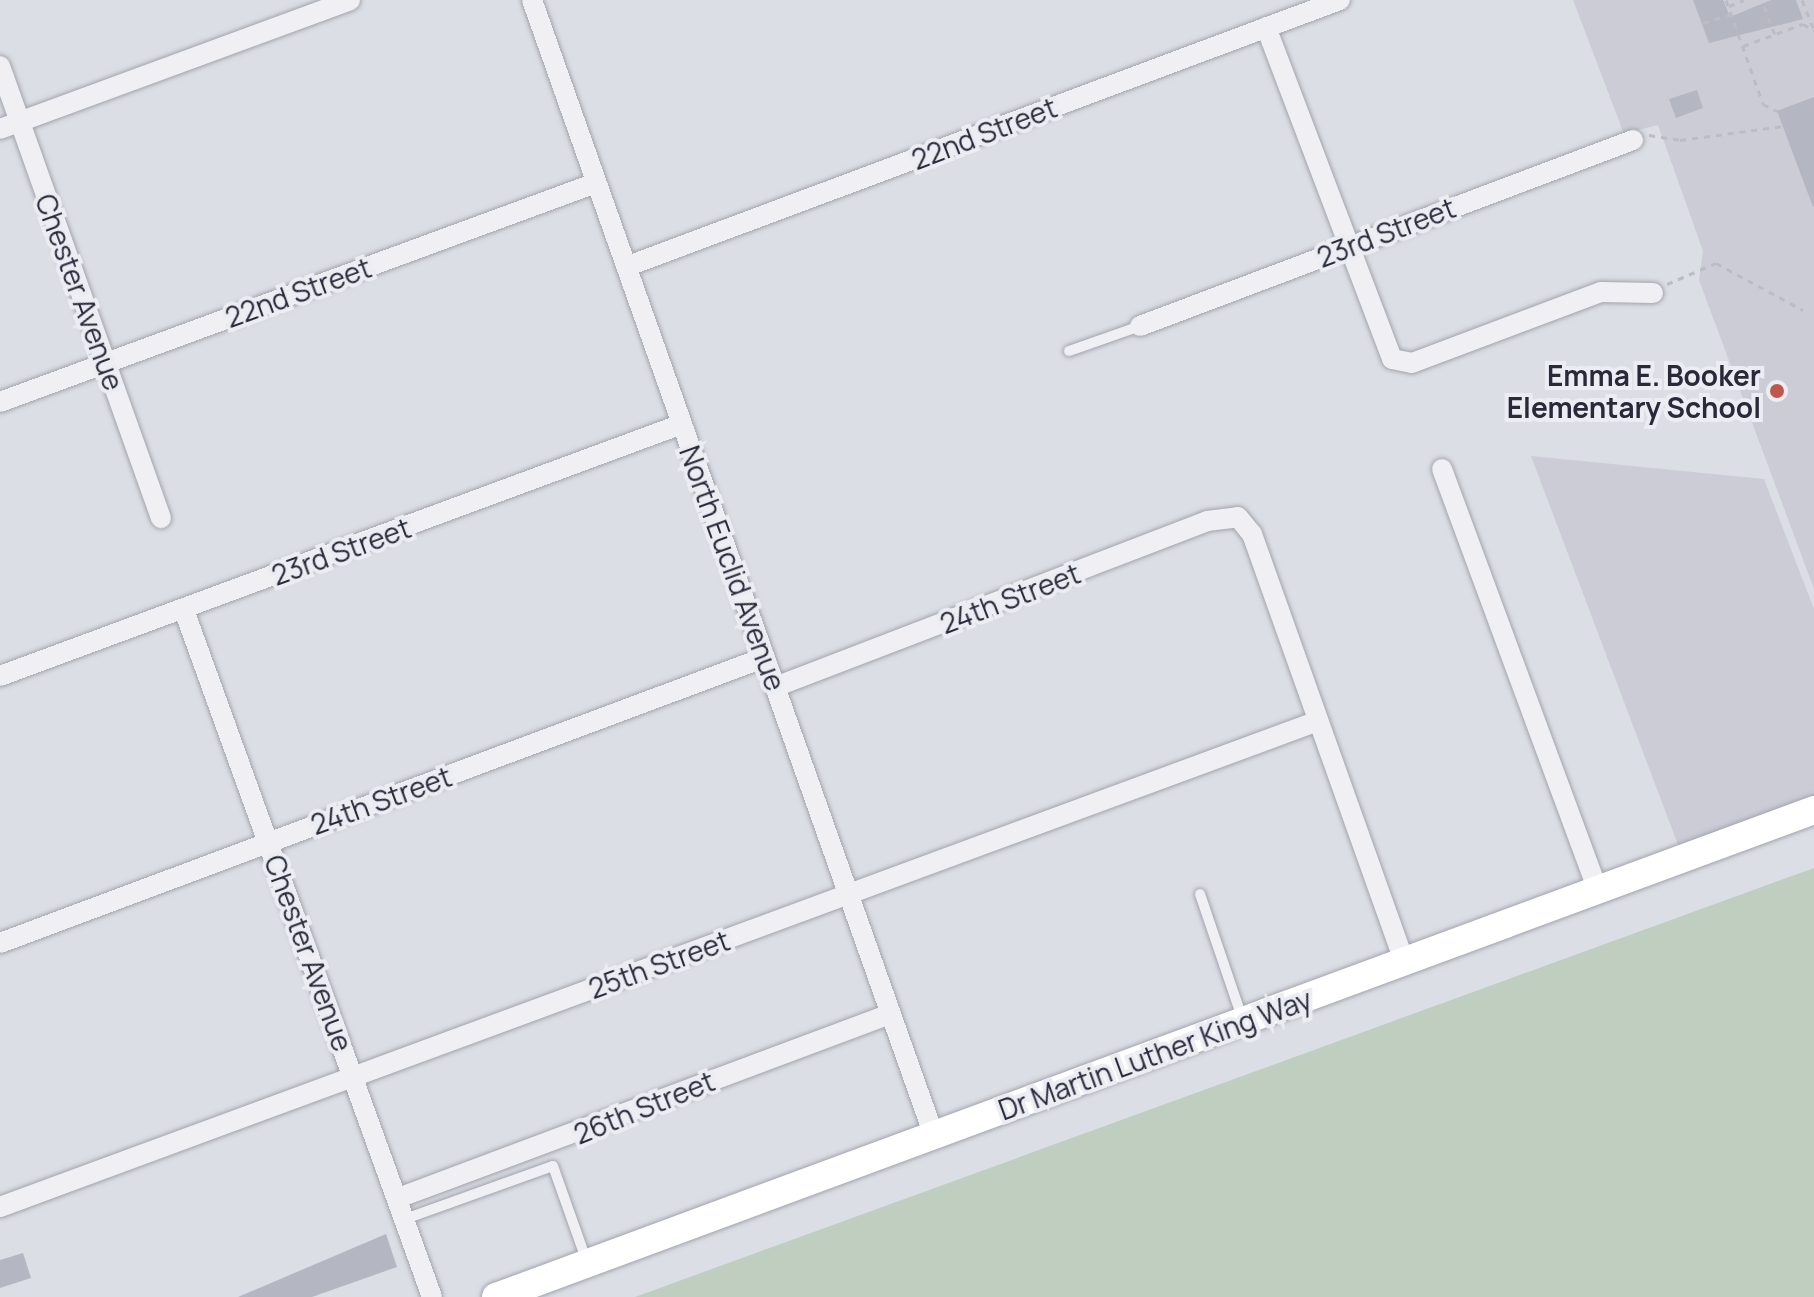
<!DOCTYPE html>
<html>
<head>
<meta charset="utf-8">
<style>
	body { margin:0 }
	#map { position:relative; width:1814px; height:1297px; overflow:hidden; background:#dcdee5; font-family:Manrope,sans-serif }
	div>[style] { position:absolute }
	.built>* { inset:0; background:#cbccd6 }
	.green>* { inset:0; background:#bfcebe }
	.building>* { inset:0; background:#b4b6c1 }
	.path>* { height:3px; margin-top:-1.5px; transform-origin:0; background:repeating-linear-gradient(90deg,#bbbcc4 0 6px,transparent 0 12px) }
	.roads { filter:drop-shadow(0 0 2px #a2a4ae) drop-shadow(0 0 2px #a2a4ae) }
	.lane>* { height:10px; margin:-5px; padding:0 5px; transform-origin:5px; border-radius:5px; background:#efeff4 }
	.street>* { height:20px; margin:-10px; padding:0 10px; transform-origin:10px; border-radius:10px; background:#efeff4 }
	.secondary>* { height:28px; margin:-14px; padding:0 14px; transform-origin:14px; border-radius:14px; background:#fff }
	.dots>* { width:22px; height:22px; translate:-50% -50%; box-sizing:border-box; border:4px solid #ebedf3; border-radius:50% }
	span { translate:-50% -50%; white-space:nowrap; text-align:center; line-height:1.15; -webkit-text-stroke:8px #ebedf3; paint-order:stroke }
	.street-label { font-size:28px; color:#282a3a }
	.poi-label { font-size:28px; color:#282a3a; font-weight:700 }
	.right { translate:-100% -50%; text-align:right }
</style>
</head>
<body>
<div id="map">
	<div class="built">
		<i style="clip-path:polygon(1573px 0,1814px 0,1814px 589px,1699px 280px,1703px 251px,1658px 125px,1624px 134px)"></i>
		<i style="clip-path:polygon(1531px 456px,1764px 479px,1814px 609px,1814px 800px,1680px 850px)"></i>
	</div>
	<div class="green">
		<i style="clip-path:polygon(1814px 868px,1814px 1297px,635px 1297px)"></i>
	</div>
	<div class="building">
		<i style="clip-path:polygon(1693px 0,1723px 0,1730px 17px,1771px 0,1796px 0,1803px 19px,1709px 43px)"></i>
		<i style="clip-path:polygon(1697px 90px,1703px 108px,1676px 118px,1669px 99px)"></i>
		<i style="clip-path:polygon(1814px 97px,1814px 206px,1813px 207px,1777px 111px)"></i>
		<i style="clip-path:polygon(386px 1234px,397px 1267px,312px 1297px,238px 1297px)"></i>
		<i style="clip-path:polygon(23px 1253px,31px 1278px,0 1288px,0 1260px)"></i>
	</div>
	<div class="path">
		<i style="left:1726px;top:0;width:110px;rotate:70.4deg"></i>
		<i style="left:1763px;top:104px;width:16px;rotate:27deg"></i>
		<i style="left:1802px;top:0;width:31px;rotate:68deg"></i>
		<i style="left:1729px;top:6px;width:16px;rotate:-22deg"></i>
		<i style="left:1764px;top:6px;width:30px;rotate:69deg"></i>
		<i style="left:1703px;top:23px;width:29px;rotate:-18deg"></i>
		<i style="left:1743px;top:46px;width:64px;rotate:-20.1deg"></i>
		<i style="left:1803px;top:24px;width:13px;rotate:29deg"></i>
		<i style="left:1649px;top:135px;width:31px;rotate:9deg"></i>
		<i style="left:1680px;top:140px;width:104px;rotate:-7.7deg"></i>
		<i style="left:1667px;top:284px;width:53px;rotate:-23.2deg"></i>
		<i style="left:1716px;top:263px;width:99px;rotate:28.4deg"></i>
	</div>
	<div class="roads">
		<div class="lane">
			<i style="left:1069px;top:351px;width:75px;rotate:-19.4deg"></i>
			<i style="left:1200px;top:894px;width:133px;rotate:71.2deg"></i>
			<i style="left:405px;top:1219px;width:157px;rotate:-19.7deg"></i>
			<i style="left:553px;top:1166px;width:102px;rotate:70.5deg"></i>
		</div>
		<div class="street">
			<i style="left:532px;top:0;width:1205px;rotate:70.51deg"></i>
			<i style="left:1266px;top:27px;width:355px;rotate:69.2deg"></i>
			<i style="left:1392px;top:359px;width:20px;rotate:11deg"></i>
			<i style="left:1412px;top:363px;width:202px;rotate:-20.6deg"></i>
			<i style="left:1601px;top:292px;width:52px;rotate:1.1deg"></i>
			<i style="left:0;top:66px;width:480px;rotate:70.4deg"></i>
			<i style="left:0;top:129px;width:373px;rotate:-20.2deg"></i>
			<i style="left:628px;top:266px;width:760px;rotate:-20.49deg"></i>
			<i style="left:1140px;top:326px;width:527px;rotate:-20.67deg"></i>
			<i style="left:0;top:402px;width:635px;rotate:-20.18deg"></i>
			<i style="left:1442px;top:469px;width:449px;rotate:69.7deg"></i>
			<i style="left:184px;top:610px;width:730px;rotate:70.15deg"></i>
			<i style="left:0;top:676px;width:727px;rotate:-20.28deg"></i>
			<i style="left:775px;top:687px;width:463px;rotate:-21deg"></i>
			<i style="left:1207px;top:521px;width:31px;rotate:-7deg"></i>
			<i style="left:1238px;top:517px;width:22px;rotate:51deg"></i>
			<i style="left:1252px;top:534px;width:454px;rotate:70.4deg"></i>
			<i style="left:0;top:943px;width:814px;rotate:-20.48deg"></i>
			<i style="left:398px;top:1198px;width:525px;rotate:-20.5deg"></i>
			<i style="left:0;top:1207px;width:1405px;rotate:-20.24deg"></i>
		</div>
		<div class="secondary">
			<i style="left:496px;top:1297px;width:1405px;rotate:-20.28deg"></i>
		</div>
	</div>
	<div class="dots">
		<i style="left:1777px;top:391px;background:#bf574c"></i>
	</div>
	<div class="street-label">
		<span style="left:984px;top:133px;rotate:-21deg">22nd Street</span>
		<span style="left:1386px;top:232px;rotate:-21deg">23rd Street</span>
		<span style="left:80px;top:292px;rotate:70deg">Chester Avenue</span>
		<span style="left:298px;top:292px;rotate:-20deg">22nd Street</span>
		<span style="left:341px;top:551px;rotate:-20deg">23rd Street</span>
		<span style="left:733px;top:568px;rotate:70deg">North Euclid Avenue</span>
		<span style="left:1010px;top:598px;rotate:-21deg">24th Street</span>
		<span style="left:381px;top:800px;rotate:-20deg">24th Street</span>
		<span style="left:309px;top:953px;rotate:70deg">Chester Avenue</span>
		<span style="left:659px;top:964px;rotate:-20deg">25th Street</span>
		<span style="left:1155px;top:1054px;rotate:-20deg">Dr Martin Luther King Way</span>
		<span style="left:644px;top:1107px;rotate:-22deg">26th Street</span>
	</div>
	<div class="poi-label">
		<span class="right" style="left:1761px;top:391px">Emma E. Booker<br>Elementary School</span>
	</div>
</div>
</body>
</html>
